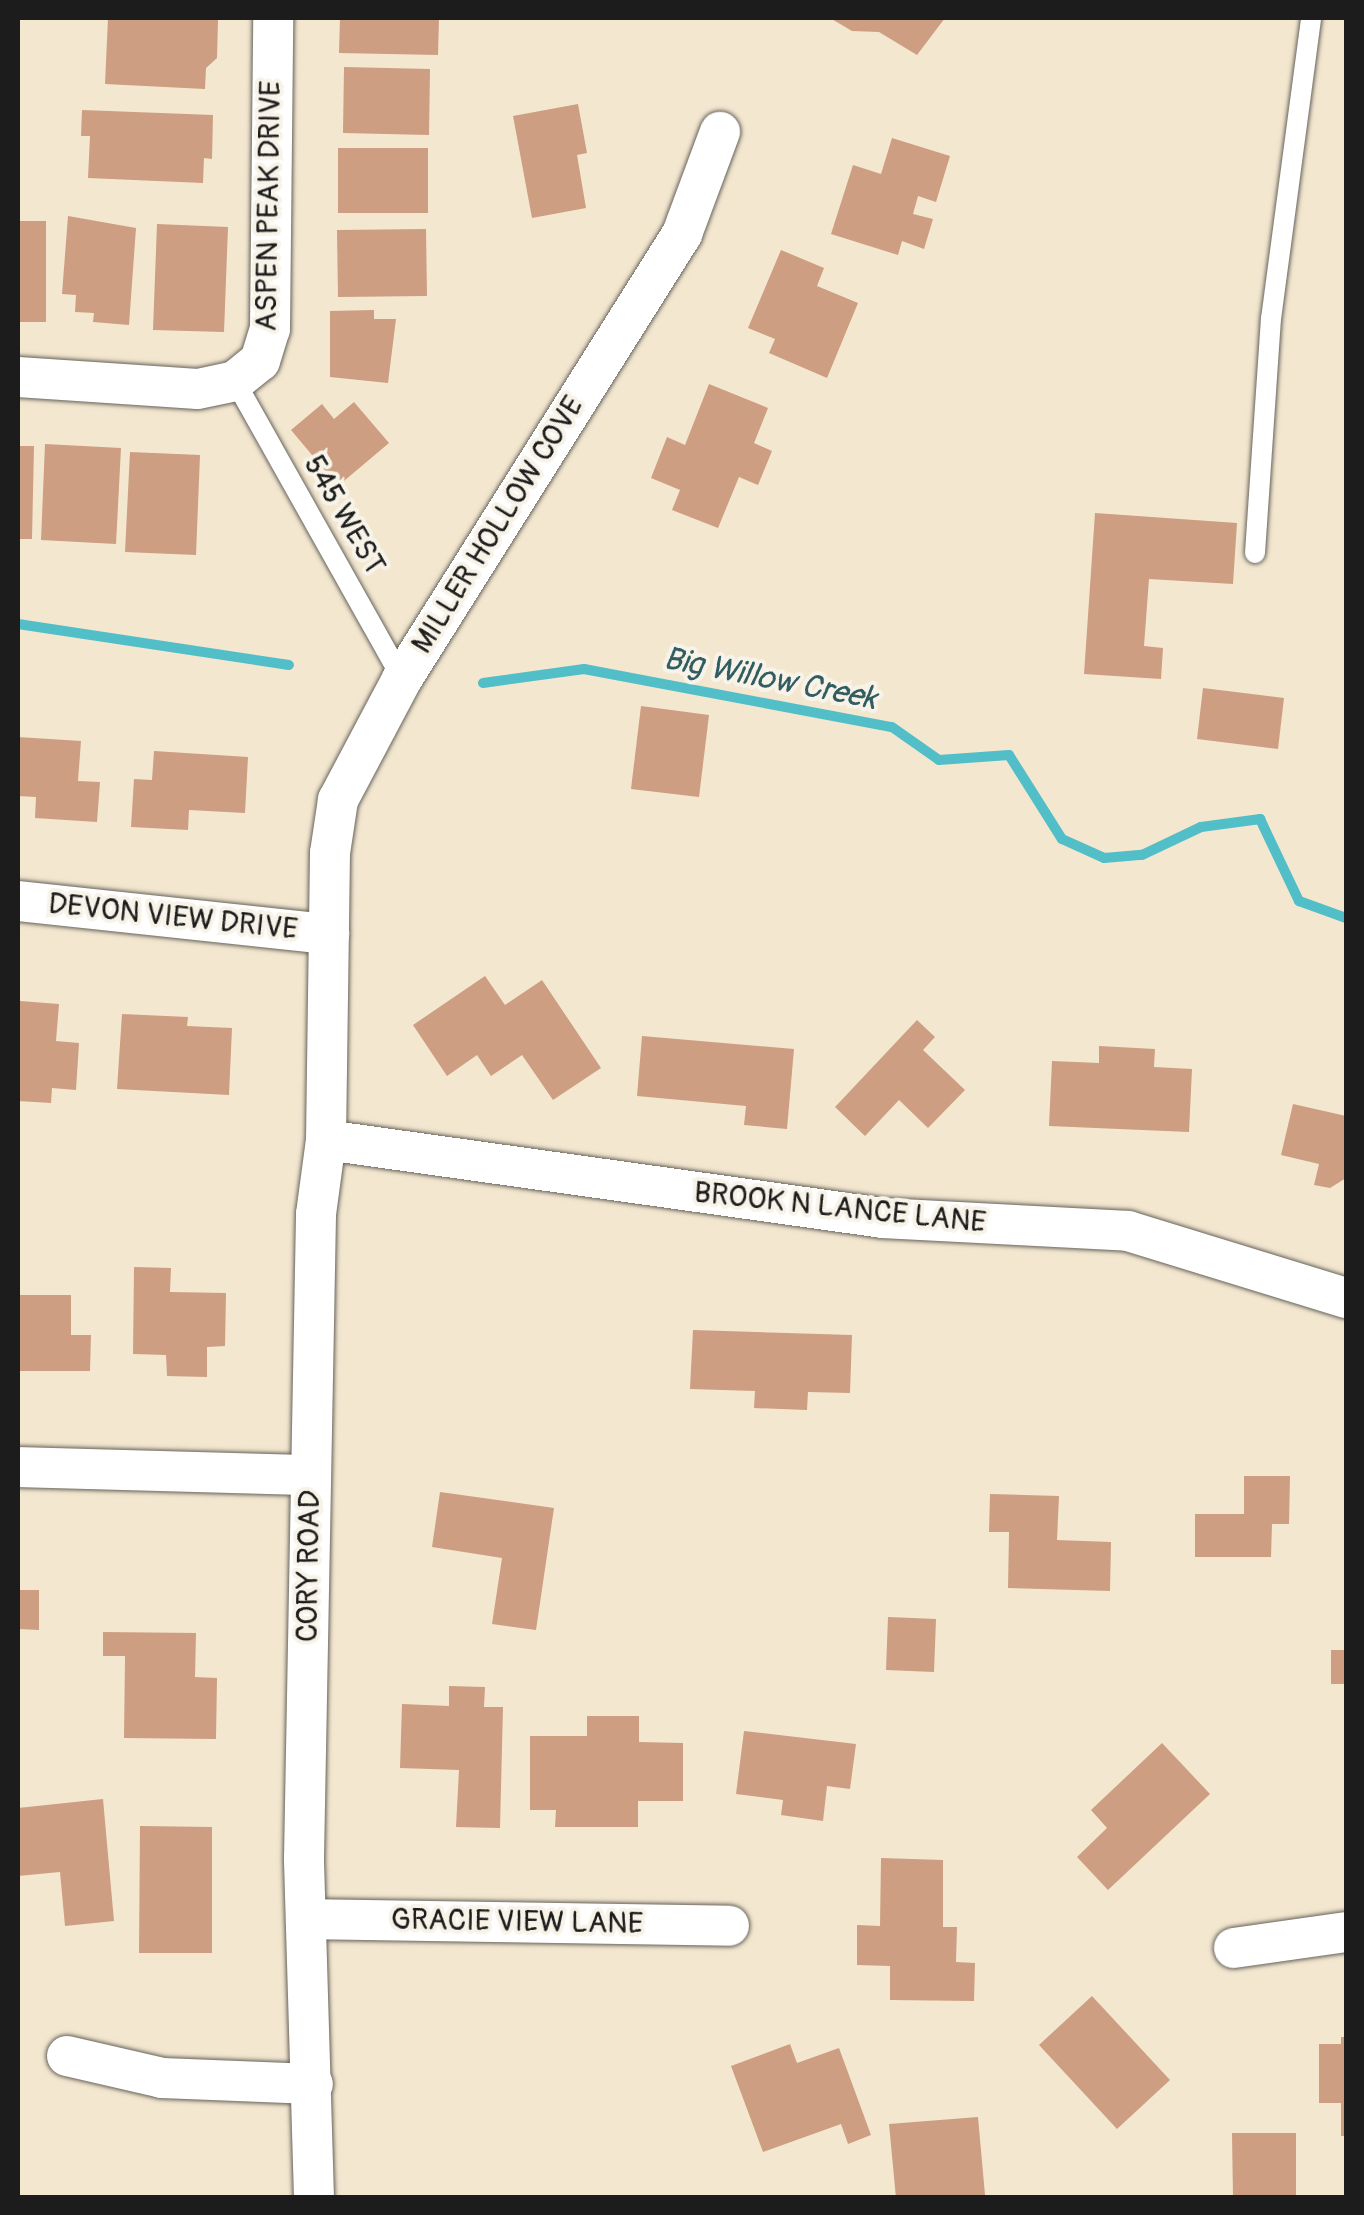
<!DOCTYPE html>
<html>
<head>
<meta charset="utf-8">
<style>
	body { margin:0 }
	#map { position:relative; width:1364px; height:2215px; overflow:hidden; background:#f3e7d0; font-family:Pangolin,sans-serif }
	div>[style] { position:absolute }
	.stream>* { height:10px; margin:-5px; padding:0 5px; transform-origin:5px; border-radius:5px; background:#51bec8 }
	.building>* { inset:0; background:#cd9e81 }
	.roads { filter:drop-shadow(0 0 2px #67635b) drop-shadow(0 0 2px #67635b) }
	.service>* { height:20px; margin:-10px; padding:0 10px; transform-origin:10px; border-radius:10px; background:#fff }
	.minor>* { height:40px; margin:-20px; padding:0 20px; transform-origin:20px; border-radius:20px; background:#fff }
	span { translate:-50% -50%; white-space:nowrap; text-align:center; line-height:1.15; -webkit-text-stroke:8px #f7f3e8; paint-order:stroke }
	.street-label { font-size:30px; color:#1c1c1c }
	.water-label { font-size:32px; color:#315d61; font-style:italic }
	.frame { position:absolute; inset:0; border:20px solid #1c1c1c; pointer-events:none }
</style>
</head>
<body>
<div id="map">
	<div class="stream">
		<i style="left:18px;top:624px;width:274px;rotate:8.6deg"></i>
		<i style="left:483px;top:683px;width:102px;rotate:-7.9deg"></i>
		<i style="left:584px;top:669px;width:313px;rotate:10.7deg"></i>
		<i style="left:892px;top:727px;width:57px;rotate:35.1deg"></i>
		<i style="left:939px;top:760px;width:70px;rotate:-4.1deg"></i>
		<i style="left:1009px;top:755px;width:99px;rotate:57.8deg"></i>
		<i style="left:1062px;top:839px;width:46px;rotate:24.3deg"></i>
		<i style="left:1104px;top:858px;width:38px;rotate:-5deg"></i>
		<i style="left:1142px;top:855px;width:65px;rotate:-25.4deg"></i>
		<i style="left:1201px;top:827px;width:60px;rotate:-7.7deg"></i>
		<i style="left:1260px;top:819px;width:91px;rotate:64.6deg"></i>
		<i style="left:1299px;top:901px;width:50px;rotate:19.9deg"></i>
	</div>
	<div class="building">
		<i style="clip-path:polygon(108px 18px,218px 20px,217px 58px,206px 68px,205px 89px,105px 84px)"></i>
		<i style="clip-path:polygon(340px 18px,439px 18px,438px 55px,339px 53px)"></i>
		<i style="clip-path:polygon(830px 18px,945px 18px,917px 55px,879px 32px,852px 31px)"></i>
		<i style="clip-path:polygon(344px 67px,430px 69px,429px 135px,343px 133px)"></i>
		<i style="clip-path:polygon(578px 104px,587px 153px,577px 155px,586px 208px,532px 218px,513px 116px)"></i>
		<i style="clip-path:polygon(82px 110px,213px 115px,212px 159px,204px 158px,203px 183px,88px 178px,90px 136px,81px 136px)"></i>
		<i style="clip-path:polygon(892px 138px,950px 156px,936px 202px,918px 196px,913px 214px,933px 219px,924px 249px,902px 241px,898px 255px,831px 234px,853px 165px,881px 174px)"></i>
		<i style="clip-path:polygon(338px 148px,428px 148px,428px 213px,338px 213px)"></i>
		<i style="clip-path:polygon(68px 216px,136px 228px,129px 325px,93px 322px,94px 313px,75px 312px,76px 295px,62px 294px)"></i>
		<i style="clip-path:polygon(18px 221px,46px 221px,46px 322px,18px 322px)"></i>
		<i style="clip-path:polygon(157px 224px,228px 227px,224px 332px,153px 330px)"></i>
		<i style="clip-path:polygon(426px 229px,427px 296px,338px 297px,337px 230px)"></i>
		<i style="clip-path:polygon(781px 250px,824px 268px,817px 286px,858px 303px,827px 378px,769px 353px,775px 339px,748px 328px)"></i>
		<i style="clip-path:polygon(374px 310px,374px 319px,396px 319px,388px 383px,330px 377px,330px 311px)"></i>
		<i style="clip-path:polygon(709px 384px,768px 408px,754px 443px,772px 451px,758px 485px,739px 477px,718px 528px,672px 510px,680px 490px,651px 478px,667px 437px,685px 445px)"></i>
		<i style="clip-path:polygon(354px 402px,389px 443px,338px 486px,291px 430px,322px 404px,334px 419px)"></i>
		<i style="clip-path:polygon(45px 444px,121px 448px,116px 544px,41px 540px)"></i>
		<i style="clip-path:polygon(18px 446px,34px 446px,32px 539px,18px 539px)"></i>
		<i style="clip-path:polygon(130px 452px,200px 455px,196px 555px,125px 552px)"></i>
		<i style="clip-path:polygon(1095px 513px,1237px 523px,1233px 584px,1149px 579px,1144px 646px,1163px 648px,1161px 679px,1084px 674px)"></i>
		<i style="clip-path:polygon(1203px 688px,1284px 698px,1278px 749px,1197px 739px)"></i>
		<i style="clip-path:polygon(641px 706px,709px 715px,699px 797px,631px 789px)"></i>
		<i style="clip-path:polygon(18px 737px,81px 741px,78px 781px,100px 782px,97px 822px,35px 818px,36px 797px,18px 796px)"></i>
		<i style="clip-path:polygon(154px 751px,248px 757px,245px 813px,189px 810px,188px 830px,131px 827px,134px 779px,152px 780px)"></i>
		<i style="clip-path:polygon(485px 976px,505px 1005px,542px 980px,601px 1068px,553px 1100px,522px 1055px,491px 1076px,477px 1055px,447px 1076px,413px 1025px)"></i>
		<i style="clip-path:polygon(20px 1001px,59px 1004px,56px 1041px,79px 1043px,76px 1090px,52px 1088px,51px 1103px,18px 1101px)"></i>
		<i style="clip-path:polygon(122px 1014px,188px 1017px,187px 1026px,232px 1028px,229px 1095px,117px 1089px)"></i>
		<i style="clip-path:polygon(917px 1020px,935px 1037px,923px 1050px,965px 1090px,928px 1128px,899px 1100px,865px 1136px,835px 1107px)"></i>
		<i style="clip-path:polygon(642px 1036px,794px 1049px,787px 1129px,744px 1125px,746px 1106px,637px 1096px)"></i>
		<i style="clip-path:polygon(1099px 1046px,1155px 1049px,1154px 1067px,1192px 1069px,1189px 1132px,1049px 1126px,1052px 1061px,1099px 1063px)"></i>
		<i style="clip-path:polygon(1293px 1104px,1346px 1116px,1346px 1178px,1330px 1188px,1314px 1185px,1319px 1164px,1281px 1155px)"></i>
		<i style="clip-path:polygon(134px 1267px,171px 1268px,170px 1292px,226px 1293px,225px 1346px,207px 1347px,207px 1377px,167px 1376px,166px 1355px,133px 1354px)"></i>
		<i style="clip-path:polygon(18px 1295px,71px 1295px,71px 1335px,91px 1335px,90px 1371px,18px 1371px)"></i>
		<i style="clip-path:polygon(693px 1330px,852px 1335px,850px 1393px,808px 1392px,807px 1410px,754px 1408px,755px 1391px,690px 1389px)"></i>
		<i style="clip-path:polygon(1244px 1476px,1290px 1476px,1289px 1524px,1272px 1524px,1271px 1557px,1195px 1557px,1195px 1514px,1244px 1514px)"></i>
		<i style="clip-path:polygon(440px 1492px,554px 1508px,536px 1630px,492px 1624px,502px 1558px,432px 1547px)"></i>
		<i style="clip-path:polygon(990px 1494px,1059px 1496px,1057px 1540px,1111px 1542px,1110px 1591px,1008px 1588px,1009px 1532px,989px 1532px)"></i>
		<i style="clip-path:polygon(18px 1590px,39px 1590px,39px 1630px,18px 1629px)"></i>
		<i style="clip-path:polygon(888px 1617px,936px 1619px,934px 1672px,886px 1670px)"></i>
		<i style="clip-path:polygon(103px 1632px,196px 1633px,195px 1677px,217px 1678px,216px 1739px,124px 1738px,125px 1656px,103px 1656px)"></i>
		<i style="clip-path:polygon(1331px 1650px,1346px 1650px,1346px 1684px,1331px 1684px)"></i>
		<i style="clip-path:polygon(449px 1686px,485px 1687px,484px 1707px,503px 1707px,500px 1828px,456px 1827px,459px 1770px,400px 1768px,402px 1704px,449px 1706px)"></i>
		<i style="clip-path:polygon(587px 1716px,639px 1716px,639px 1742px,683px 1743px,683px 1801px,638px 1801px,638px 1827px,555px 1827px,556px 1810px,530px 1810px,530px 1736px,587px 1736px)"></i>
		<i style="clip-path:polygon(744px 1731px,856px 1744px,850px 1789px,827px 1786px,823px 1821px,781px 1815px,783px 1800px,736px 1794px)"></i>
		<i style="clip-path:polygon(1162px 1743px,1210px 1794px,1108px 1890px,1077px 1857px,1107px 1828px,1091px 1810px)"></i>
		<i style="clip-path:polygon(103px 1799px,114px 1921px,65px 1926px,60px 1872px,18px 1876px,18px 1808px)"></i>
		<i style="clip-path:polygon(140px 1826px,212px 1827px,212px 1953px,139px 1953px)"></i>
		<i style="clip-path:polygon(881px 1858px,943px 1860px,943px 1927px,957px 1927px,956px 1962px,975px 1963px,974px 2001px,890px 2000px,890px 1966px,857px 1965px,857px 1925px,880px 1926px)"></i>
		<i style="clip-path:polygon(1092px 1996px,1170px 2080px,1117px 2129px,1039px 2045px)"></i>
		<i style="clip-path:polygon(1341px 2037px,1346px 2037px,1346px 2136px,1341px 2136px,1341px 2103px,1319px 2103px,1319px 2044px,1341px 2044px)"></i>
		<i style="clip-path:polygon(790px 2044px,797px 2063px,839px 2048px,871px 2135px,848px 2144px,841px 2124px,763px 2152px,731px 2066px)"></i>
		<i style="clip-path:polygon(978px 2117px,985px 2195px,896px 2198px,889px 2124px)"></i>
		<i style="clip-path:polygon(1232px 2133px,1296px 2133px,1296px 2198px,1233px 2198px)"></i>
	</div>
	<div class="roads">
		<div class="service">
			<i style="left:235px;top:381px;width:342px;rotate:60.7deg"></i>
			<i style="left:1255px;top:553px;width:235px;rotate:-86.1deg"></i>
			<i style="left:1271px;top:319px;width:304px;rotate:-82.4deg"></i>
		</div>
		<div class="minor">
			<i style="left:18px;top:377px;width:180px;rotate:3.8deg"></i>
			<i style="left:198px;top:389px;width:38px;rotate:-12deg"></i>
			<i style="left:235px;top:381px;width:32px;rotate:-39deg"></i>
			<i style="left:260px;top:361px;width:34px;rotate:-73deg"></i>
			<i style="left:270px;top:329px;width:311px;rotate:-89.4deg"></i>
			<i style="left:18px;top:901px;width:313px;rotate:6.1deg"></i>
			<i style="left:326px;top:1140px;width:562px;rotate:7.97deg"></i>
			<i style="left:883px;top:1218px;width:245px;rotate:3deg"></i>
			<i style="left:1128px;top:1231px;width:228px;rotate:17.1deg"></i>
			<i style="left:18px;top:1467px;width:293px;rotate:1.6deg"></i>
			<i style="left:306px;top:1919px;width:423px;rotate:0.9deg"></i>
			<i style="left:1234px;top:1948px;width:113px;rotate:-8.1deg"></i>
			<i style="left:67px;top:2056px;width:98px;rotate:13deg"></i>
			<i style="left:162px;top:2078px;width:151px;rotate:2.3deg"></i>
			<i style="left:314px;top:2198px;width:340px;rotate:-91.7deg"></i>
			<i style="left:304px;top:1858px;width:644px;rotate:-88.93deg"></i>
			<i style="left:316px;top:1214px;width:75px;rotate:-82.3deg"></i>
			<i style="left:326px;top:1140px;width:287px;rotate:-89.2deg"></i>
			<i style="left:330px;top:853px;width:54px;rotate:-81.4deg"></i>
			<i style="left:338px;top:800px;width:137px;rotate:-62.1deg"></i>
			<i style="left:402px;top:679px;width:526px;rotate:-57.82deg"></i>
			<i style="left:682px;top:234px;width:109px;rotate:-69.6deg"></i>
		</div>
	</div>
	<div class="street-label">
		<span style="left:269px;top:206px;rotate:-89deg">ASPEN PEAK DRIVE</span>
		<span style="left:344px;top:515px;rotate:60deg">545 WEST</span>
		<span style="left:498px;top:525px;rotate:-58deg">MILLER HOLLOW COVE</span>
		<span style="left:173px;top:917px;rotate:6deg">DEVON VIEW DRIVE</span>
		<span style="left:840px;top:1208px;rotate:6deg">BROOK N LANCE LANE</span>
		<span style="left:309px;top:1566px;rotate:-89deg">CORY ROAD</span>
		<span style="left:517px;top:1922px;rotate:1deg">GRACIE VIEW LANE</span>
	</div>
	<div class="water-label">
		<span style="left:770px;top:679px;rotate:11deg">Big Willow Creek</span>
	</div>
	<div class="frame"></div>
</div>
</body>
</html>
